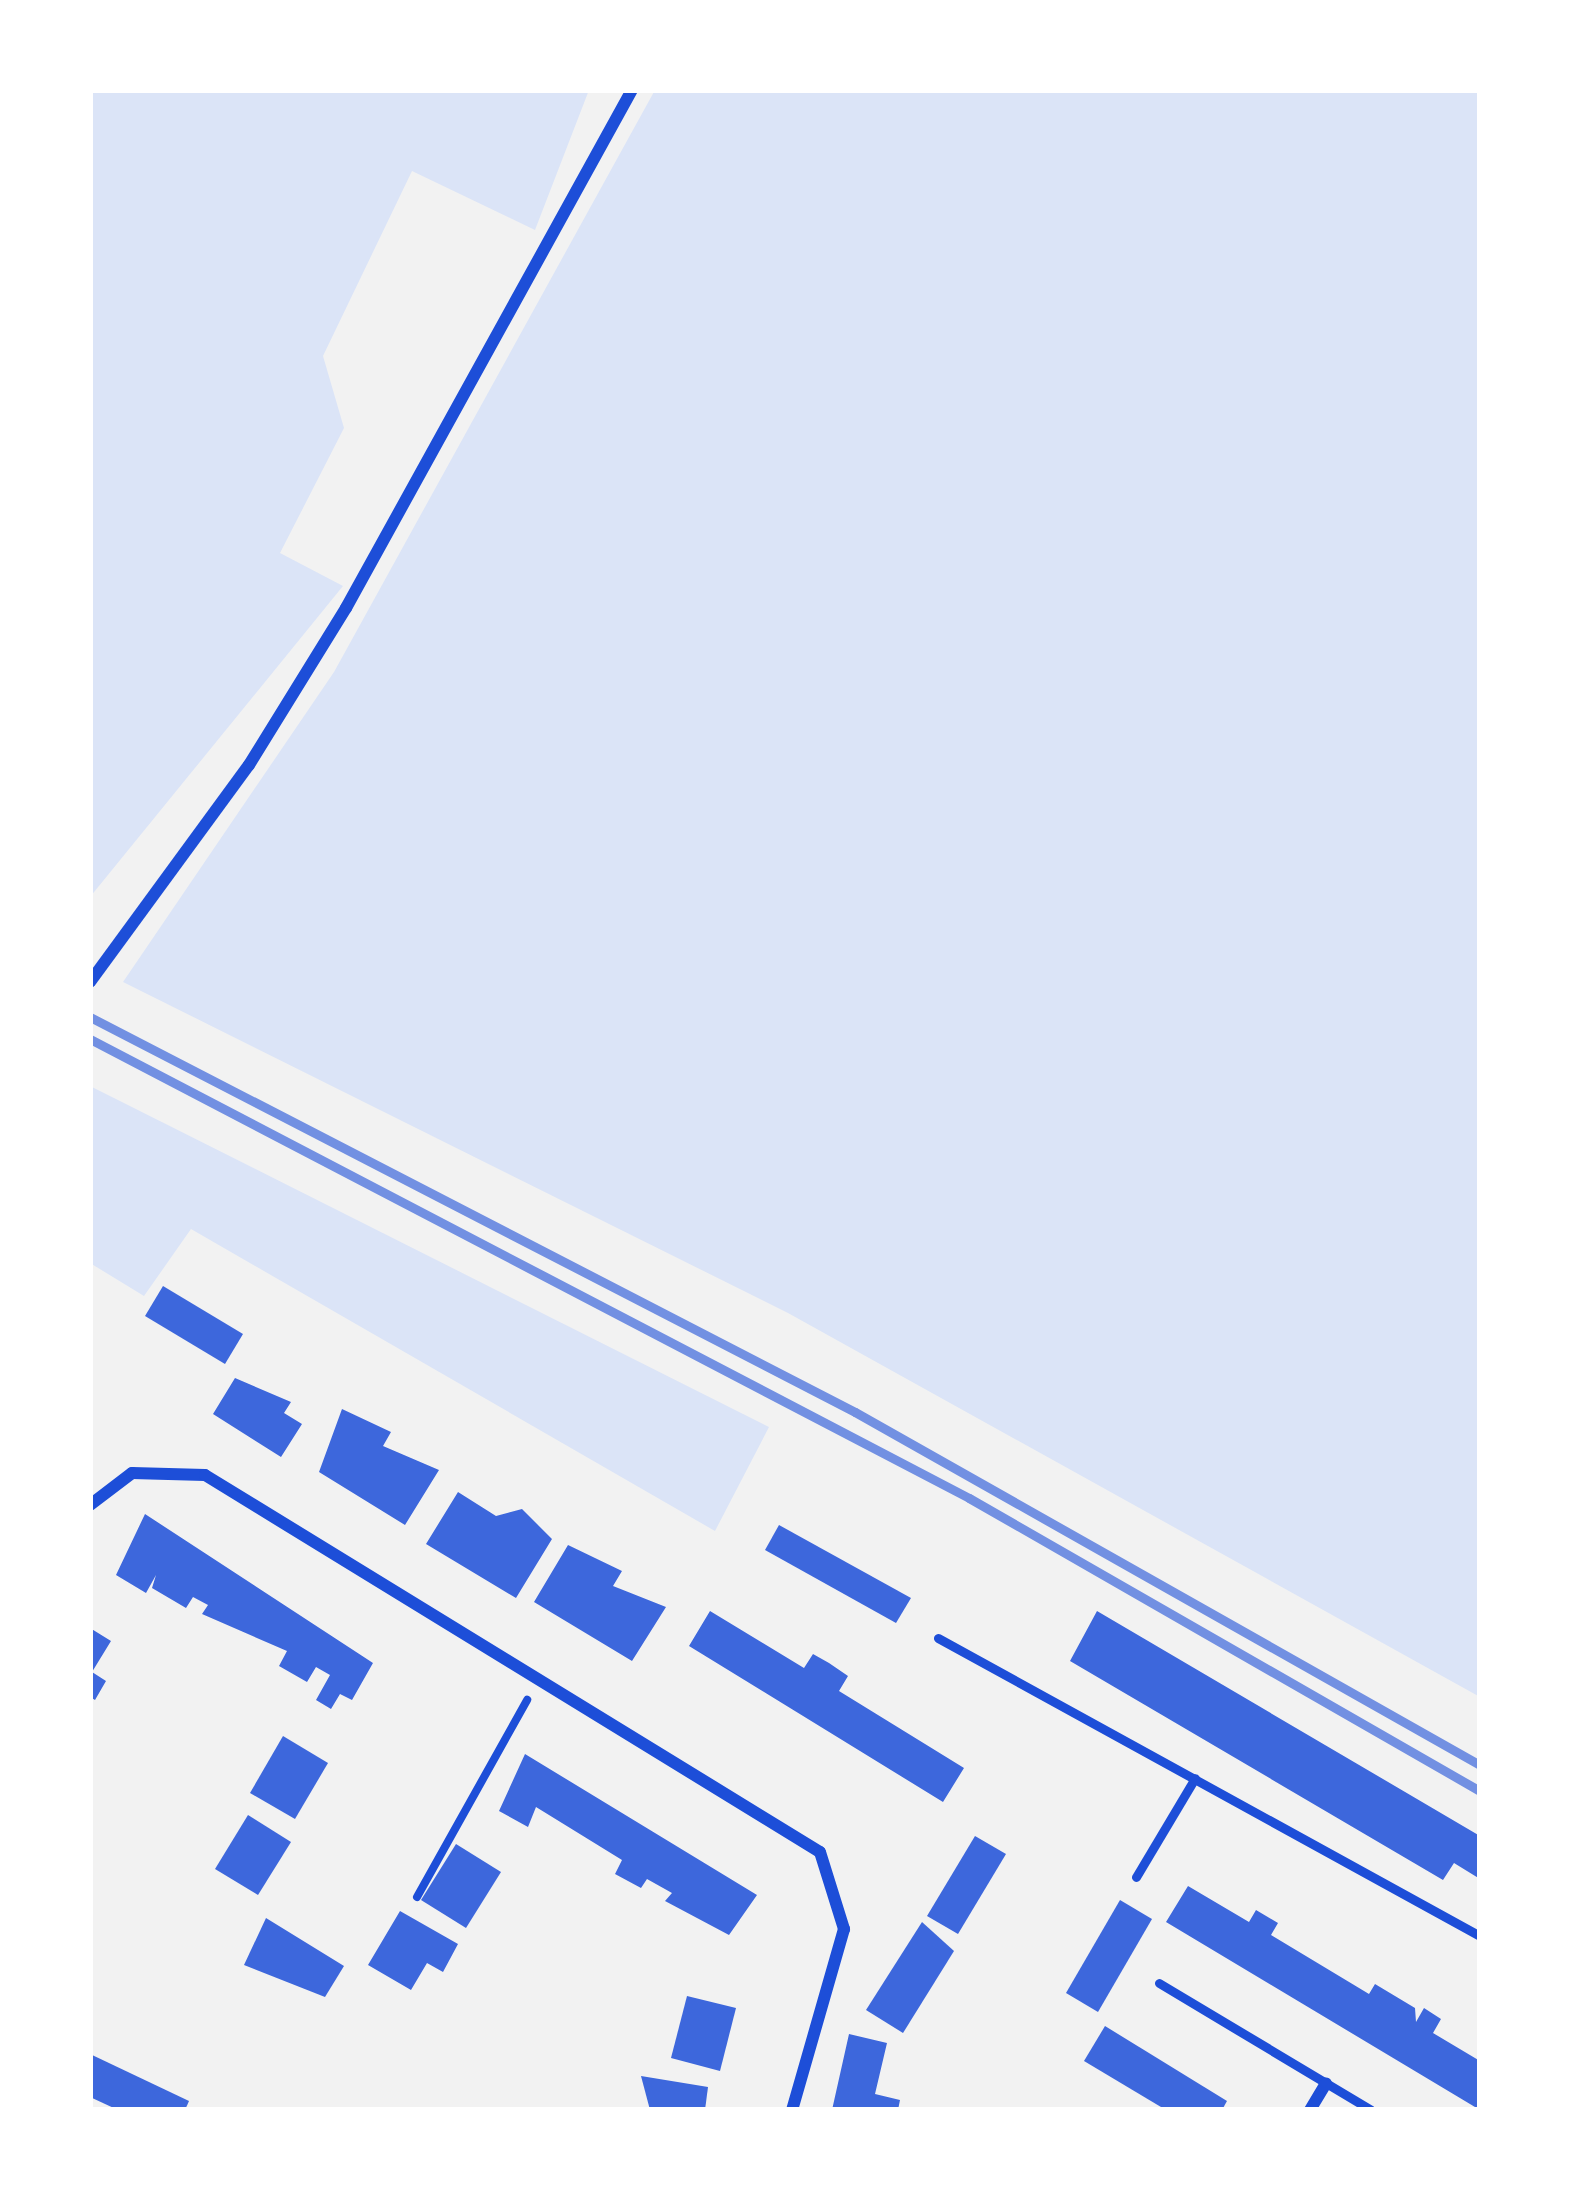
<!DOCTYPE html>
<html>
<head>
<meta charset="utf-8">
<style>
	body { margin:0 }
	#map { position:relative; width:1570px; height:2200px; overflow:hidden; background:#f2f2f2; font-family:Lato,sans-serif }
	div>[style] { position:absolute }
	.green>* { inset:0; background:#dbe4f7 }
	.building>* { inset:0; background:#3d67dc }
	.path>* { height:8px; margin:-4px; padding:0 4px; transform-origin:4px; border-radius:4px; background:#1d4ed8 }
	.service>* { height:9px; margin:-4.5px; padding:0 4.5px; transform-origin:4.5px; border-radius:4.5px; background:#1d4ed8 }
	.minor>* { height:12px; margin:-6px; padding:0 6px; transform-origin:6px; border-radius:6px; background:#1d4ed8 }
	.rail>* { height:9px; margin:-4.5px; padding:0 4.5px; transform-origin:4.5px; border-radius:4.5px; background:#7290e2 }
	span { translate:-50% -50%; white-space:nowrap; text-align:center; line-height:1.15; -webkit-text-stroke:12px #fff; paint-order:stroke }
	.frame { position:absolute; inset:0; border:93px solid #fff; pointer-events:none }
</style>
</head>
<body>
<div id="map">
	<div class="green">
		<i style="clip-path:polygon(90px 90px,589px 90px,535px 230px,412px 171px,323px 356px,344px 428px,280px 553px,343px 586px,90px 897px)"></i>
		<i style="clip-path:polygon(655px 90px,1480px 90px,1480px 1697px,788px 1313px,123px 982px,334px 672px)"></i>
		<i style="clip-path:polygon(90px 1086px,769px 1427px,715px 1531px,191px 1229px,144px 1296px,90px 1263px)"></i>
	</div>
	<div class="building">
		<i style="clip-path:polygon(163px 1286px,243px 1334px,225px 1364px,145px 1316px)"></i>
		<i style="clip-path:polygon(235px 1378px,291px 1402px,284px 1413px,302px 1424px,281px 1457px,213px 1414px)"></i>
		<i style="clip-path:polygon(342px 1409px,391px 1432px,383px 1446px,439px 1470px,405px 1525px,319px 1472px)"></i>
		<i style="clip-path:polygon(458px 1492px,496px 1516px,522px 1509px,552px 1539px,516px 1598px,426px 1544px)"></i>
		<i style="clip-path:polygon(145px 1514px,373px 1663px,352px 1700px,340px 1694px,331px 1709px,316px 1700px,330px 1675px,316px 1667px,307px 1682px,279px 1666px,287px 1651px,202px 1614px,208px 1605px,193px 1597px,186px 1608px,152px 1588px,156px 1575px,146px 1593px,116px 1575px)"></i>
		<i style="clip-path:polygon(779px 1525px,911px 1598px,896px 1623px,765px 1550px)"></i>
		<i style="clip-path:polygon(568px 1545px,622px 1571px,613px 1586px,666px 1607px,632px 1661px,534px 1602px)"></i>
		<i style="clip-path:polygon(710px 1611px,804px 1668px,813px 1654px,829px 1663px,848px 1676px,839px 1691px,964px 1768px,943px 1802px,689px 1646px)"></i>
		<i style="clip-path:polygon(1097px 1611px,1480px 1836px,1480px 1879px,1454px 1863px,1443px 1880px,1070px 1661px)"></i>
		<i style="clip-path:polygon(90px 1628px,111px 1641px,92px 1672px,106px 1681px,95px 1700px,90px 1697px)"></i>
		<i style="clip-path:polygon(283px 1736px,328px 1763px,295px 1819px,250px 1793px)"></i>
		<i style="clip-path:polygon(525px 1754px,757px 1895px,729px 1935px,665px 1901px,672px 1893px,647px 1879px,641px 1888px,615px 1874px,622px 1860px,536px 1807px,528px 1827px,499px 1811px)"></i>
		<i style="clip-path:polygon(248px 1815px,291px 1842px,258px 1895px,215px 1869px)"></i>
		<i style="clip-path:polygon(975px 1836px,1006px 1854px,958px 1934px,927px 1916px)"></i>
		<i style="clip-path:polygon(456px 1844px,501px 1872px,466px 1928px,421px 1900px)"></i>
		<i style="clip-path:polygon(1188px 1886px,1249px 1922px,1256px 1910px,1278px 1923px,1271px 1935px,1369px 1994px,1375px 1984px,1415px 2008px,1416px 2022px,1424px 2008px,1441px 2019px,1433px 2033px,1480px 2061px,1480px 2110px,1166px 1922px)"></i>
		<i style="clip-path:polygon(1120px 1900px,1152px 1919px,1098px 2012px,1066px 1993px)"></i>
		<i style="clip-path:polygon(400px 1911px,458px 1944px,443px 1972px,427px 1963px,411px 1990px,368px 1965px)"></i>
		<i style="clip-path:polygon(266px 1918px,344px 1966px,325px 1997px,244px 1965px)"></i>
		<i style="clip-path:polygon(922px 1922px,954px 1951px,903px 2033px,866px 2010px)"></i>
		<i style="clip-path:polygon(687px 1996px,736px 2008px,720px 2071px,671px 2058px)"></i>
		<i style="clip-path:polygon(1105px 2026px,1227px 2101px,1222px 2110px,1166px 2110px,1084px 2061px)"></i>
		<i style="clip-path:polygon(849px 2034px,887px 2043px,875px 2094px,900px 2100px,898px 2110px,832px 2110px)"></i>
		<i style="clip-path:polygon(90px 2054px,189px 2101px,185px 2110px,118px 2110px,90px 2097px)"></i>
		<i style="clip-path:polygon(641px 2076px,708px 2087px,705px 2110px,650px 2110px)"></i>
	</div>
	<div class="path">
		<i style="left:417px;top:1897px;width:226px;rotate:-60.8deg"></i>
	</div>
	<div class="service">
		<i style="left:938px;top:1638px;width:619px;rotate:28.8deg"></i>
		<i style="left:1136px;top:1877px;width:115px;rotate:-59.2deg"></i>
		<i style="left:1159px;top:1983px;width:247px;rotate:30.9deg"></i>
	</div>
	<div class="minor">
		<i style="left:90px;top:982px;width:269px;rotate:-53.8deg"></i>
		<i style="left:249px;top:765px;width:185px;rotate:-58.3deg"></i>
		<i style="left:346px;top:608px;width:592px;rotate:-61.1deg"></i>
		<i style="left:90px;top:1505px;width:53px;rotate:-37.3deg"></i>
		<i style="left:132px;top:1473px;width:73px;rotate:1.6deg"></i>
		<i style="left:205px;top:1475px;width:721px;rotate:31.51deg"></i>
		<i style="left:820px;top:1852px;width:81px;rotate:72.7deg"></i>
		<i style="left:844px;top:1929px;width:188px;rotate:106deg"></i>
		<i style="left:1310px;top:2110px;width:31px;rotate:-59deg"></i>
	</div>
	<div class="rail">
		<i style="left:90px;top:1017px;width:861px;rotate:27.31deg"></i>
		<i style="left:855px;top:1412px;width:718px;rotate:29.46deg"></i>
		<i style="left:90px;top:1039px;width:992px;rotate:27.57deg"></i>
		<i style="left:969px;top:1498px;width:589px;rotate:29.83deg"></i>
	</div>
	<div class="frame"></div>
</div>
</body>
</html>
